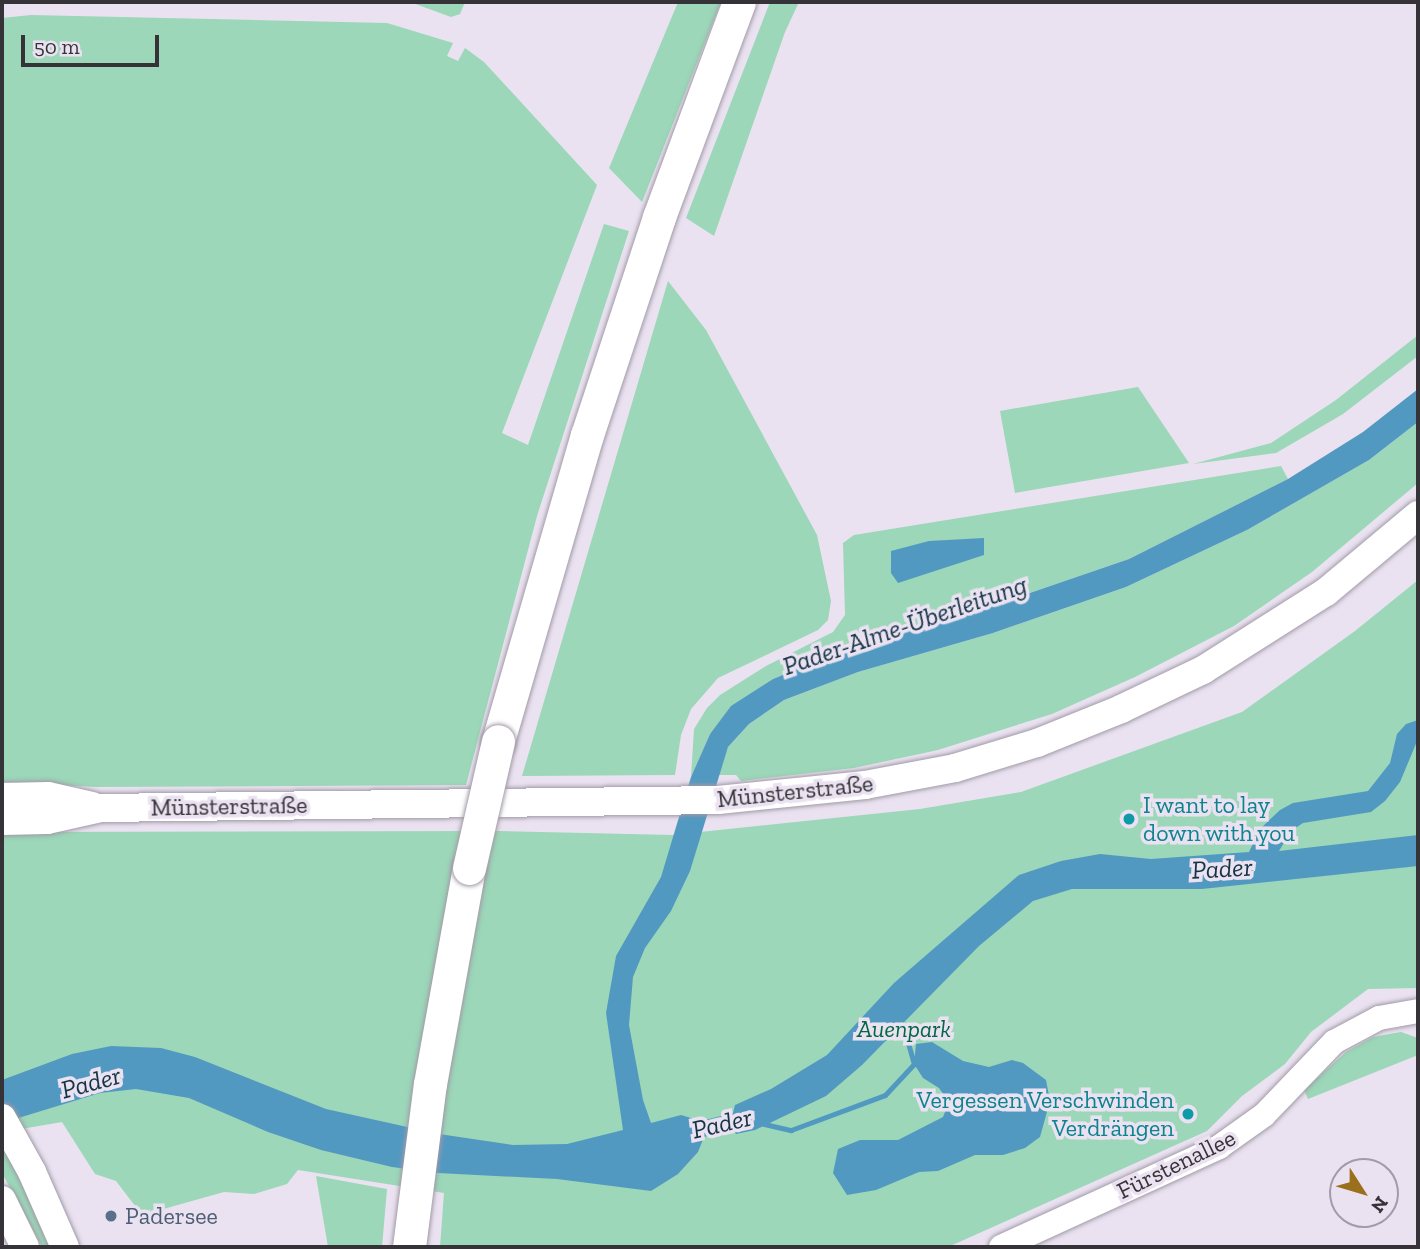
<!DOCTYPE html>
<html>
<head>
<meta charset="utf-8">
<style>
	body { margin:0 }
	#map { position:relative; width:1420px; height:1249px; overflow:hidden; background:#eae2f0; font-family:"Zilla Slab",serif }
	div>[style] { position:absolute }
	.green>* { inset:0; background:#9bd7b8 }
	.water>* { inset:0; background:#5299c2 }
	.stream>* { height:5px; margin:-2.5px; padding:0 2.5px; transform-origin:2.5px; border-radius:2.5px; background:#5299c2 }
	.roads { filter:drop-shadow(0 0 2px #a19aa7) drop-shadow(0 0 2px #a19aa7) }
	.tertiary>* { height:24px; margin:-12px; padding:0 12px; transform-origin:12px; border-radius:12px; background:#fff }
	.secondary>* { height:28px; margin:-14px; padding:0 14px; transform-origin:14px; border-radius:14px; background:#fff }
	.trunk>* { height:33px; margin:-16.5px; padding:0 16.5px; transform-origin:16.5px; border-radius:16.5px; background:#fff }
	.bridges { filter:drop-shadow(0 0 2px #a19aa7) drop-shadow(0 0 2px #a19aa7) }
	.trunk-bridge>* { height:33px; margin:-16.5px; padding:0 16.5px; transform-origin:16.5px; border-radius:16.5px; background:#fff }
	.dots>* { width:19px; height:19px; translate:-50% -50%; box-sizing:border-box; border:4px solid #eae2f0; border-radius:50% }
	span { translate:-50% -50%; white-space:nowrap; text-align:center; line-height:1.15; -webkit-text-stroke:7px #eae2f0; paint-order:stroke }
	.street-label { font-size:24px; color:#363338 }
	.culture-label { font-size:24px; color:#0d838f }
	.left { translate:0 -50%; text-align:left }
	.right { translate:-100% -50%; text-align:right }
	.park-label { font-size:24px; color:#026744; font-style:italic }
	.service-label { font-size:24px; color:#4e5e75 }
	.water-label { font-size:26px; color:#143446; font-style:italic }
	.frame { position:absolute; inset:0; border:4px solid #363338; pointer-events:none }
	.north { position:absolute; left:1329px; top:1158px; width:70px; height:70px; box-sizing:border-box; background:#eae2f0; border:2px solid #a29ca6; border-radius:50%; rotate:127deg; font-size:19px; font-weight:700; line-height:28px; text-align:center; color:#363338 }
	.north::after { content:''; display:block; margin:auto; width:24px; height:32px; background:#9a701d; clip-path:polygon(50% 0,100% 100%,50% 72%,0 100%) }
	.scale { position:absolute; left:21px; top:35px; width:138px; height:32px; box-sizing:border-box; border:4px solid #363338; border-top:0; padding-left:9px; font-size:21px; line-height:24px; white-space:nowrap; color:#363338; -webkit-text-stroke:5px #eae2f0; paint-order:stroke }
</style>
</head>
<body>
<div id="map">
	<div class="green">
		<i style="clip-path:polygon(410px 2px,465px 2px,460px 14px,451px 17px)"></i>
		<i style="clip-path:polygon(678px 2px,721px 2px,642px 202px,609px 168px)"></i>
		<i style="clip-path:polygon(770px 2px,799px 2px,785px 32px,714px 236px,686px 218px)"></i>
		<i style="clip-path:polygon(31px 15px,387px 23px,453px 43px,447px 56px,458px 61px,465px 48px,484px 62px,597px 185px,502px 433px,528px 445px,604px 224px,629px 231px,537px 516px,466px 785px,97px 787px,2px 782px,2px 18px)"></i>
		<i style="clip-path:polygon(668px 281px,706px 330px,817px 535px,831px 601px,828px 620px,818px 630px,718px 678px,691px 709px,681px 735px,675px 775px,522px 776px)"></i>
		<i style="clip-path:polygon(1418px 335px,1418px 356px,1343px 414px,1276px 453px,1193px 464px,1271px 443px,1336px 400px)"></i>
		<i style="clip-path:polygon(1138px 387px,1189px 463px,1015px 493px,1000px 411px)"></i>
		<i style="clip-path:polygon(1418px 422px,1418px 483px,1312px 572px,1234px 626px,1135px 677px,1052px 714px,938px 750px,854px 768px,741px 781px,736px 775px,717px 775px,728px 747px,749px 724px,784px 700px,858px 672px,993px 633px,1126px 587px,1247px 530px,1369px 460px)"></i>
		<i style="clip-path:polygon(1281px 466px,1288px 479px,1129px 559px,977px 611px,851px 647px,773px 679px,731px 707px,710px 734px,691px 777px,694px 729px,707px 708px,720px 695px,766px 666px,833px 632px,845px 615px,843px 543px,854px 535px)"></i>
		<i style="clip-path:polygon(1418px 580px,1418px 988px,1368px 989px,1311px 1032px,1285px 1064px,1242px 1096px,1207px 1131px,948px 1247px,440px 1247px,444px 1193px,298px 1170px,287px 1184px,254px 1194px,224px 1192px,142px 1215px,116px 1181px,95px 1174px,62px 1122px,21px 1129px,2px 1089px,2px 832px,498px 831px,672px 835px,920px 809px,1021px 792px,1242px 712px,1355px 631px)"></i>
		<i style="clip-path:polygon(1401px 1032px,1418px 1038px,1418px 1055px,1308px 1099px,1304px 1090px,1346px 1052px,1373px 1037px)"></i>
		<i style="clip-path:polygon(2px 1138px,57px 1247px,42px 1247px,2px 1173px)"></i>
		<i style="clip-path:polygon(316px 1176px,387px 1189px,382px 1247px,328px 1247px)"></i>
	</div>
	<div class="water">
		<i style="clip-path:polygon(1418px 389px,1418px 422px,1369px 460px,1247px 530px,1126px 587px,993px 633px,858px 672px,784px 700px,749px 724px,728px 747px,690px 871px,671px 911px,645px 948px,633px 977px,629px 1025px,643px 1100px,651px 1123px,681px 1115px,701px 1121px,733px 1113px,735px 1105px,771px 1089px,827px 1055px,894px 983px,1019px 875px,1061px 861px,1100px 854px,1151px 859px,1249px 852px,1260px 829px,1280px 810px,1293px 803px,1368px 791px,1390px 763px,1397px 734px,1406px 724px,1418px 720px,1418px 739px,1400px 782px,1385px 801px,1371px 812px,1303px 823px,1291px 831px,1279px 851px,1418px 835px,1418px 866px,1202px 889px,1072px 889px,1033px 901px,979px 946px,862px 1065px,826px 1096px,755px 1130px,736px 1134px,734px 1129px,704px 1137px,698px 1152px,678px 1174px,651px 1191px,557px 1179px,438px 1173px,392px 1167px,321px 1150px,268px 1132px,189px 1098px,136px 1089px,100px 1093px,2px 1123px,2px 1080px,72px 1054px,111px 1046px,161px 1048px,195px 1057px,326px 1109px,439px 1134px,513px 1145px,567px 1144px,623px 1130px,606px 1013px,616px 956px,661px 877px,691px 777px,710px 734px,731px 706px,773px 679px,851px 647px,977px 611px,1129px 559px,1288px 479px,1363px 432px)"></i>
		<i style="clip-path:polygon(984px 538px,984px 555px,898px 583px,891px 573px,891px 551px,929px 541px)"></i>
		<i style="clip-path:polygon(932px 1042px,963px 1061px,989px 1067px,1012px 1060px,1023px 1063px,1046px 1080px,1050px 1101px,1040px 1137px,1025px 1148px,1003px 1155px,975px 1155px,938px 1171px,919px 1172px,876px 1190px,847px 1195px,833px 1173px,838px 1149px,860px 1140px,898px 1140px,943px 1117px,949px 1102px,939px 1088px,923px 1078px,914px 1064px,916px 1044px)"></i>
	</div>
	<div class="stream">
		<i style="left:760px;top:1123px;width:32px;rotate:13deg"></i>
		<i style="left:791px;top:1130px;width:100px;rotate:-20.4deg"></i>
		<i style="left:885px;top:1095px;width:42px;rotate:-46.9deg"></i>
		<i style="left:914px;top:1064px;width:26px;rotate:-106deg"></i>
		<i style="left:907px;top:1039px;width:21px;rotate:-125deg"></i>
	</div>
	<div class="roads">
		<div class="tertiary">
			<i style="left:1001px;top:1247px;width:240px;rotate:-24.6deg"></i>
			<i style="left:1219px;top:1147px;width:55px;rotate:-35.4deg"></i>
			<i style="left:1264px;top:1115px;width:101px;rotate:-46.2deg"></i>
			<i style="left:1334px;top:1042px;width:51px;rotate:-28.1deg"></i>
			<i style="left:1379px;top:1018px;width:40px;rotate:-10deg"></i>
		</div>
		<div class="secondary">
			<i style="left:2px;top:797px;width:46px;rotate:-1.2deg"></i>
			<i style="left:48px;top:796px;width:45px;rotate:12.8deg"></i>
			<i style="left:2px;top:821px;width:45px;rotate:-1.3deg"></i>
			<i style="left:47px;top:820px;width:55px;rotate:-12.5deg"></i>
			<i style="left:101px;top:808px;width:617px;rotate:-0.74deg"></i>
			<i style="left:718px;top:800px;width:148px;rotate:-5.8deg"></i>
			<i style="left:865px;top:785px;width:92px;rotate:-10.7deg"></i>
			<i style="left:955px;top:768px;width:86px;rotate:-17deg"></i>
			<i style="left:1037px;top:743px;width:91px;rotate:-22deg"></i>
			<i style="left:1121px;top:709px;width:91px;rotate:-25.4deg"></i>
			<i style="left:1203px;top:670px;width:146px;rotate:-32.4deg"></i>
			<i style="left:1326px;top:592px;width:120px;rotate:-39.9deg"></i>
			<i style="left:2px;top:1118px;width:62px;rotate:60.9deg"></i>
			<i style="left:32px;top:1172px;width:82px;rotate:66.3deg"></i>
			<i style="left:2px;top:1200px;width:52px;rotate:63.9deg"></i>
		</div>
		<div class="trunk">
			<i style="left:498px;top:741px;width:319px;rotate:-73.8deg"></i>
			<i style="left:587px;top:435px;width:230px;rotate:-71.7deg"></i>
			<i style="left:659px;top:217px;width:229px;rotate:-69.6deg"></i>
			<i style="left:409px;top:1247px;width:164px;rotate:-82.7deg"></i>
			<i style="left:430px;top:1084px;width:219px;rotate:-79.8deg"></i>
		</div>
	</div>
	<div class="bridges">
		<div class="trunk-bridge">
			<i style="left:469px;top:868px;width:130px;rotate:-77.1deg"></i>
		</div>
	</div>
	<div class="dots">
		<i style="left:1129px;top:819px;background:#0f9aa8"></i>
		<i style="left:1188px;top:1114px;background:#0f9aa8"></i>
		<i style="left:111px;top:1216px;background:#5c6f8a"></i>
	</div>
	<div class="street-label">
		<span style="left:795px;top:791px;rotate:-6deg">Münsterstraße</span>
		<span style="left:229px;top:806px;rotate:-1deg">Münsterstraße</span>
		<span style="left:1176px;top:1164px;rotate:-26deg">Fürstenallee</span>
	</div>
	<div class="culture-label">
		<span class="left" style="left:1143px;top:819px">I want to lay<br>down with you</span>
		<span class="right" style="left:1174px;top:1114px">Vergessen Verschwinden<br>Verdrängen</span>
	</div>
	<div class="park-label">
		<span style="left:904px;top:1029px">Auenpark</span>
	</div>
	<div class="service-label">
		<span class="left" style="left:125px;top:1216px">Padersee</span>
	</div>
	<div class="water-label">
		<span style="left:905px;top:626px;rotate:-19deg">Pader-Alme-Überleitung</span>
		<span style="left:1222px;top:869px;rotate:-3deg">Pader</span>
		<span style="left:91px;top:1083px;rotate:-15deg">Pader</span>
		<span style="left:722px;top:1124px;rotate:-13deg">Pader</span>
	</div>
	<div class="frame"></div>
	<div class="north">N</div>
	<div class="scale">50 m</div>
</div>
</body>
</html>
